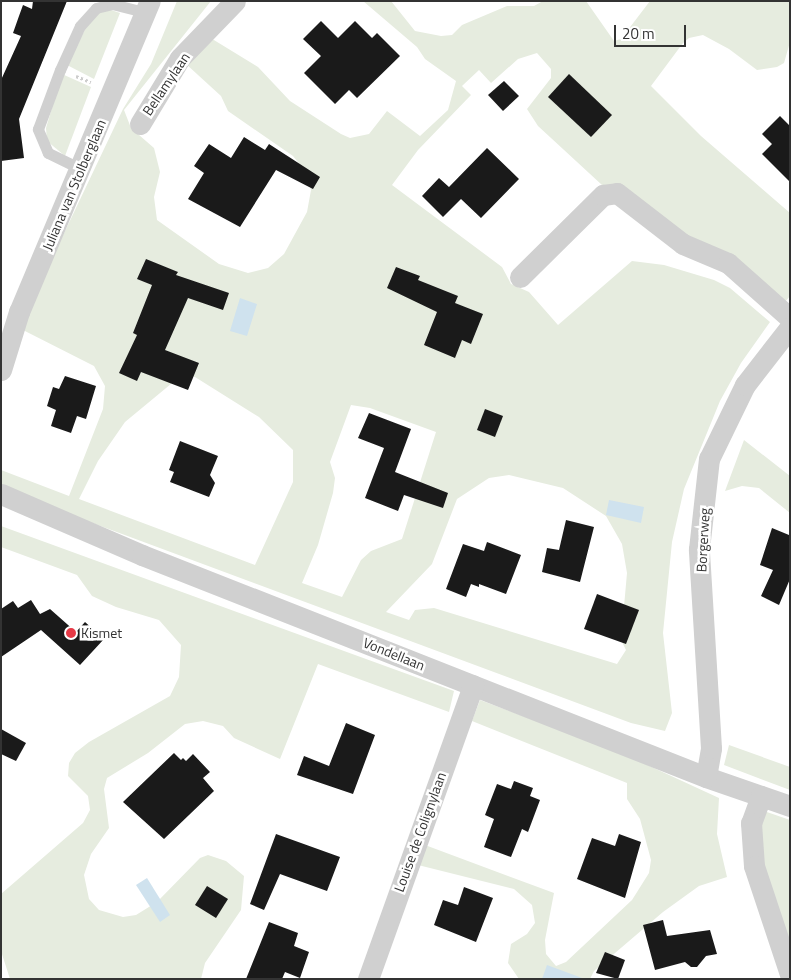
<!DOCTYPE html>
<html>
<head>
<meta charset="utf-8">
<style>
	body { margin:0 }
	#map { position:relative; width:791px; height:980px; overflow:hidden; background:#fff; font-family:"Titillium Web",sans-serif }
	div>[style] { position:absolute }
	.green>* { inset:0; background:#e6ecdf }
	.water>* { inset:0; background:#cfe2ee }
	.building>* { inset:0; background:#1a1a1a }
	.path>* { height:3px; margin-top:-1.5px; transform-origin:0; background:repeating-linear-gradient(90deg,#cdcdcd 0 2.5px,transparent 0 5px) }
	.service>* { height:11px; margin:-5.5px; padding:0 5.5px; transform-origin:5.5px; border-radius:5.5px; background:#d0d0d0 }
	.minor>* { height:21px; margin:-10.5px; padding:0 10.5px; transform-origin:10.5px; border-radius:10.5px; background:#d0d0d0 }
	.dots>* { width:14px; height:14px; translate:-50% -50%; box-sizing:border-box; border:2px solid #fff; border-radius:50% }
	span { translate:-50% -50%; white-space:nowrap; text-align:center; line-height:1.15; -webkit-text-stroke:5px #fff; paint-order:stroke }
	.street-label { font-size:14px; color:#333 }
	.poi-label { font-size:14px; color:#333 }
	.left { translate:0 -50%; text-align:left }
	.frame { position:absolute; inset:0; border:2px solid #333; pointer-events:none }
	.scale { position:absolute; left:614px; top:25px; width:72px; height:22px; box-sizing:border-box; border:2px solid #333; border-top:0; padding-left:6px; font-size:15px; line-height:18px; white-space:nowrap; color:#333; -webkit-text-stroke:4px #fff; paint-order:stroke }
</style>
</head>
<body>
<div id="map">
	<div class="green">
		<i style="clip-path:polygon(evenodd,177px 1px,211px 1px,124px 110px,131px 128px,154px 148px,160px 172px,154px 197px,157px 220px,219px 264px,248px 273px,268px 268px,284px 254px,307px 212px,311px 190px,305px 171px,293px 156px,228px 111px,221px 96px,186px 64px,209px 37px,258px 67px,290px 101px,341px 134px,350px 138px,369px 134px,387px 111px,420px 136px,448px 110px,456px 81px,425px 59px,417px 47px,363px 1px,391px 1px,415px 31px,441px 36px,452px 35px,462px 25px,507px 6px,534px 6px,543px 1px,586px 1px,614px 41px,621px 39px,650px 1px,790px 1px,790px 42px,784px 63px,777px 67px,757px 70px,729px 49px,703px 35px,689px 38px,683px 43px,651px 86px,701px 136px,790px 213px,790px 296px,780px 308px,602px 185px,538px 126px,527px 109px,551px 78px,551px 69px,537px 53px,518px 59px,491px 83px,479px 70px,462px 86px,471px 95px,418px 150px,392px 185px,502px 267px,511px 284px,529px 292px,558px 325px,632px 261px,664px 265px,714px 280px,730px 288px,770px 322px,741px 363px,720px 401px,684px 489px,672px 542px,663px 633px,672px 713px,665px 731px,631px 723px,1px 489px,1px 470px,69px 496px,103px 409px,105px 386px,94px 366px,19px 328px,123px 109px,151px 64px,177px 1px,183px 374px,195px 377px,259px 417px,293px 450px,293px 482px,255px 565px,79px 499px,98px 461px,125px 422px,183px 374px,177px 1px,351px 405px,370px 408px,436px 432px,402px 539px,371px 551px,361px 560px,342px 597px,302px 583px,318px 545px,333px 493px,335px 478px,330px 462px,351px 405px,177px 1px,509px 475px,563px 488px,606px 516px,622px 544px,627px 573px,621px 640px,626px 650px,617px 664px,434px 608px,415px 610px,409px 620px,386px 612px,432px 564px,457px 499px,489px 478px,509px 475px)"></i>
		<i style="clip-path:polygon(108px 9px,120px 13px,94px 79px,67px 65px,92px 16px)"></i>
		<i style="clip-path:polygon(62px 74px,91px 87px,65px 156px,47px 141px,46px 128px)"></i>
		<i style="clip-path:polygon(744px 440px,790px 476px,790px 513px,759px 488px,742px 486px,725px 491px)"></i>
		<i style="clip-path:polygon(1px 526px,454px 691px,449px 712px,318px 664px,280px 759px,234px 738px,223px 726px,203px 721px,185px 724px,148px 753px,107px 778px,104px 789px,109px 828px,91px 854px,84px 875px,89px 899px,99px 910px,123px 917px,136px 915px,157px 902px,200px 858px,208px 855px,226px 861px,244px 876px,241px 910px,205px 963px,201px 979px,10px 979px,1px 951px,1px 894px,83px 823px,90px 810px,88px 796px,68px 776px,69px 763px,75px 753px,89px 742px,170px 696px,179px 677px,181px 645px,159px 620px,116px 607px,92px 596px,77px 575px,1px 547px)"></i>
		<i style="clip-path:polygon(480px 700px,617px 751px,719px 798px,717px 834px,727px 877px,699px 886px,663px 912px,594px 971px,590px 979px,519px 979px,508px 963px,511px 944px,527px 934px,535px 923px,532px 905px,514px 889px,418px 865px,425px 845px,554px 893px,545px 940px,546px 954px,556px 966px,566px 962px,632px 900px,649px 873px,651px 860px,640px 819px,627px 799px,627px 783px,472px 721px)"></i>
		<i style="clip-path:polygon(729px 745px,790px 767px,790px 790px,724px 765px)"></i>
		<i style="clip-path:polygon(764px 811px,790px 820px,790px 979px,749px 813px)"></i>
	</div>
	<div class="water">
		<i style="clip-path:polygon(240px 298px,257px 304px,247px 336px,230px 331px)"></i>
		<i style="clip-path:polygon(609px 500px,644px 507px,641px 523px,606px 515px)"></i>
		<i style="clip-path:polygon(147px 878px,170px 915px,160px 922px,136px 885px)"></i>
		<i style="clip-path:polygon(547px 965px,582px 978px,582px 979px,542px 979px)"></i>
	</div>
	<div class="building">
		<i style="clip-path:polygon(33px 1px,67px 1px,19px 119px,24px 158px,1px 161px,1px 80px,21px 36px,13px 33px,19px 16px,23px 5px,32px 9px)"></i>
		<i style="clip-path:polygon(321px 21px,338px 38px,355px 21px,372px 38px,377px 33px,400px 56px,357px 98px,349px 90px,335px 104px,304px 73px,321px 56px,303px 39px)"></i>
		<i style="clip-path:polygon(569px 74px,612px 115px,591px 137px,548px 97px)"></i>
		<i style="clip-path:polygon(504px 81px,519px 96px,503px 111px,488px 95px)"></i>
		<i style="clip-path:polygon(780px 116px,790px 126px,790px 182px,762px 154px,772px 144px,762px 134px)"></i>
		<i style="clip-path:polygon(244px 137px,265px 150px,269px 144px,320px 177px,313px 189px,276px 170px,240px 227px,188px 199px,204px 173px,194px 166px,209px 144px,231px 158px)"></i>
		<i style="clip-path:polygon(487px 148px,519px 179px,481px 218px,461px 199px,443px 217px,422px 196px,439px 178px,449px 187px)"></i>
		<i style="clip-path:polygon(146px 259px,178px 272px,176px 275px,229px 293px,223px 310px,188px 298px,165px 350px,199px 363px,188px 390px,141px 372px,137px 381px,119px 373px,137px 335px,133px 333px,152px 285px,137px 279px)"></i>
		<i style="clip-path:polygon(396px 267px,420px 276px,418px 280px,458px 296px,455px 303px,483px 314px,471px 344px,462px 340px,455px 358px,424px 345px,437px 312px,387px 288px)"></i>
		<i style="clip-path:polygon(65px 376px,96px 386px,86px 419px,77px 416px,71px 433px,51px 426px,56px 410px,47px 406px,53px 387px,59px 389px)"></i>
		<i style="clip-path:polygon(485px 409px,503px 416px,495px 437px,477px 430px)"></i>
		<i style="clip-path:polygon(369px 413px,411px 429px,395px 472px,448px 493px,443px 508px,404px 495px,398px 511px,365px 498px,384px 448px,358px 438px)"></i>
		<i style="clip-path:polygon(180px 441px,218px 456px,210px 475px,215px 483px,209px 497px,170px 482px,174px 472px,169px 470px)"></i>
		<i style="clip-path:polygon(566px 520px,594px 527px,580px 582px,542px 572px,547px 548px,559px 550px)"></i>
		<i style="clip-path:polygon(772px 528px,789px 535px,790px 533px,790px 579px,779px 605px,761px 596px,773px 570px,760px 565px)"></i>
		<i style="clip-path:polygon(487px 542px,521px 555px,506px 594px,479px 584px,479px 587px,471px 584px,466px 597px,446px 589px,463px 544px,484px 551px)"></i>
		<i style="clip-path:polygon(597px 594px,639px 610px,626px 644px,584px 629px)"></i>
		<i style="clip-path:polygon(31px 600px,40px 614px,50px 609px,76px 632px,85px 622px,104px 639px,80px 665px,41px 630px,1px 657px,1px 609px,13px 601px,18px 608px)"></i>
		<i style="clip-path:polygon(346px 723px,375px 735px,353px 794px,297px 775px,304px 756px,329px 766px)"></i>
		<i style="clip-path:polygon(1px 729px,26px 743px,16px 761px,1px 754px)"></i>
		<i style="clip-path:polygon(174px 753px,181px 760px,183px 758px,186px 761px,193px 754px,210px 772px,203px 778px,214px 791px,164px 839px,123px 802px)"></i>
		<i style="clip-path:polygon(514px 781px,533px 788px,530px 796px,540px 800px,528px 832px,522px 829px,511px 857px,484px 847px,494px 819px,485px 815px,497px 784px,511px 789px)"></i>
		<i style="clip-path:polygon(276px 834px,340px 857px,327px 891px,280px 874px,264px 910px,250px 904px)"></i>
		<i style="clip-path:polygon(619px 834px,641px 842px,625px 898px,577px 879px,592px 838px,615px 846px)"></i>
		<i style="clip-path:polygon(207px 886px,228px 899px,216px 918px,195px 905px)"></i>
		<i style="clip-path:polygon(464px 887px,493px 898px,476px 942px,434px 925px,443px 900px,458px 905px)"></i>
		<i style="clip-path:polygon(663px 920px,667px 936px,710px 930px,717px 954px,706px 956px,697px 967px,691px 967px,685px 962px,655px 970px,643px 925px)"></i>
		<i style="clip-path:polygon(269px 922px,298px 933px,294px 946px,309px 952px,300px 978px,285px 972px,282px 979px,246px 979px)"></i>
		<i style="clip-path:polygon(605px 952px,625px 960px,618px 979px,596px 973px)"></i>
	</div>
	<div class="path">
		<i style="left:76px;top:76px;width:16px;rotate:22deg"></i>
	</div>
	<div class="service">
		<i style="left:81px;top:169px;width:37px;rotate:-154deg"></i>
		<i style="left:48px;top:153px;width:26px;rotate:-113deg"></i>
		<i style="left:38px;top:129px;width:63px;rotate:-69.6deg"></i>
		<i style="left:60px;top:70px;width:48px;rotate:-65.6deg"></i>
		<i style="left:80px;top:26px;width:24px;rotate:-48deg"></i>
		<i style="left:96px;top:8px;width:16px;rotate:-14deg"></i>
		<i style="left:112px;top:4px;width:34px;rotate:14deg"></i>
	</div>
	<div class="minor">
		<i style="left:140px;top:124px;width:77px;rotate:-58.8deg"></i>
		<i style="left:180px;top:58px;width:79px;rotate:-46deg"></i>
		<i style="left:520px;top:277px;width:117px;rotate:-44.7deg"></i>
		<i style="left:603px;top:195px;width:14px;rotate:-8deg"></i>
		<i style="left:617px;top:193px;width:83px;rotate:37.7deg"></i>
		<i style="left:683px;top:244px;width:49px;rotate:22.9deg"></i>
		<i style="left:728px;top:263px;width:83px;rotate:41.6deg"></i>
		<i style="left:1px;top:370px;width:61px;rotate:-72.8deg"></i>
		<i style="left:19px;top:312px;width:337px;rotate:-67.2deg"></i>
		<i style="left:1px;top:494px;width:154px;rotate:23.4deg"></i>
		<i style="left:142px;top:555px;width:606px;rotate:21.49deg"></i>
		<i style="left:706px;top:777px;width:89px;rotate:19deg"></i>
		<i style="left:706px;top:777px;width:29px;rotate:-80deg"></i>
		<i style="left:711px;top:748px;width:199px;rotate:-93.5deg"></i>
		<i style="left:699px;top:549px;width:91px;rotate:-83.7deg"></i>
		<i style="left:709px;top:459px;width:82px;rotate:-64.1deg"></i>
		<i style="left:745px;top:385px;width:73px;rotate:-52.2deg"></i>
		<i style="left:761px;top:796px;width:29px;rotate:110deg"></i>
		<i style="left:751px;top:823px;width:43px;rotate:86deg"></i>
		<i style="left:754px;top:866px;width:114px;rotate:71.6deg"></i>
		<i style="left:368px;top:979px;width:312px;rotate:-70.3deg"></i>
	</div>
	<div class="dots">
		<i style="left:71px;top:633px;background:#e63946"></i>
	</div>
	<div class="street-label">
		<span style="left:166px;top:84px;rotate:-56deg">Bellamylaan</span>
		<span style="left:74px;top:185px;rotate:-67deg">Juliana van Stolberglaan</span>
		<span style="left:703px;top:540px;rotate:-87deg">Borgerweg</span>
		<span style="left:394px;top:654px;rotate:22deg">Vondellaan</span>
		<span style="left:420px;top:832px;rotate:-70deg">Louise de Colignylaan</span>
	</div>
	<div class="poi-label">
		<span class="left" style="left:81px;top:633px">Kismet</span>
	</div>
	<div class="frame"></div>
	<div class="scale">20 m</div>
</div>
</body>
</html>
